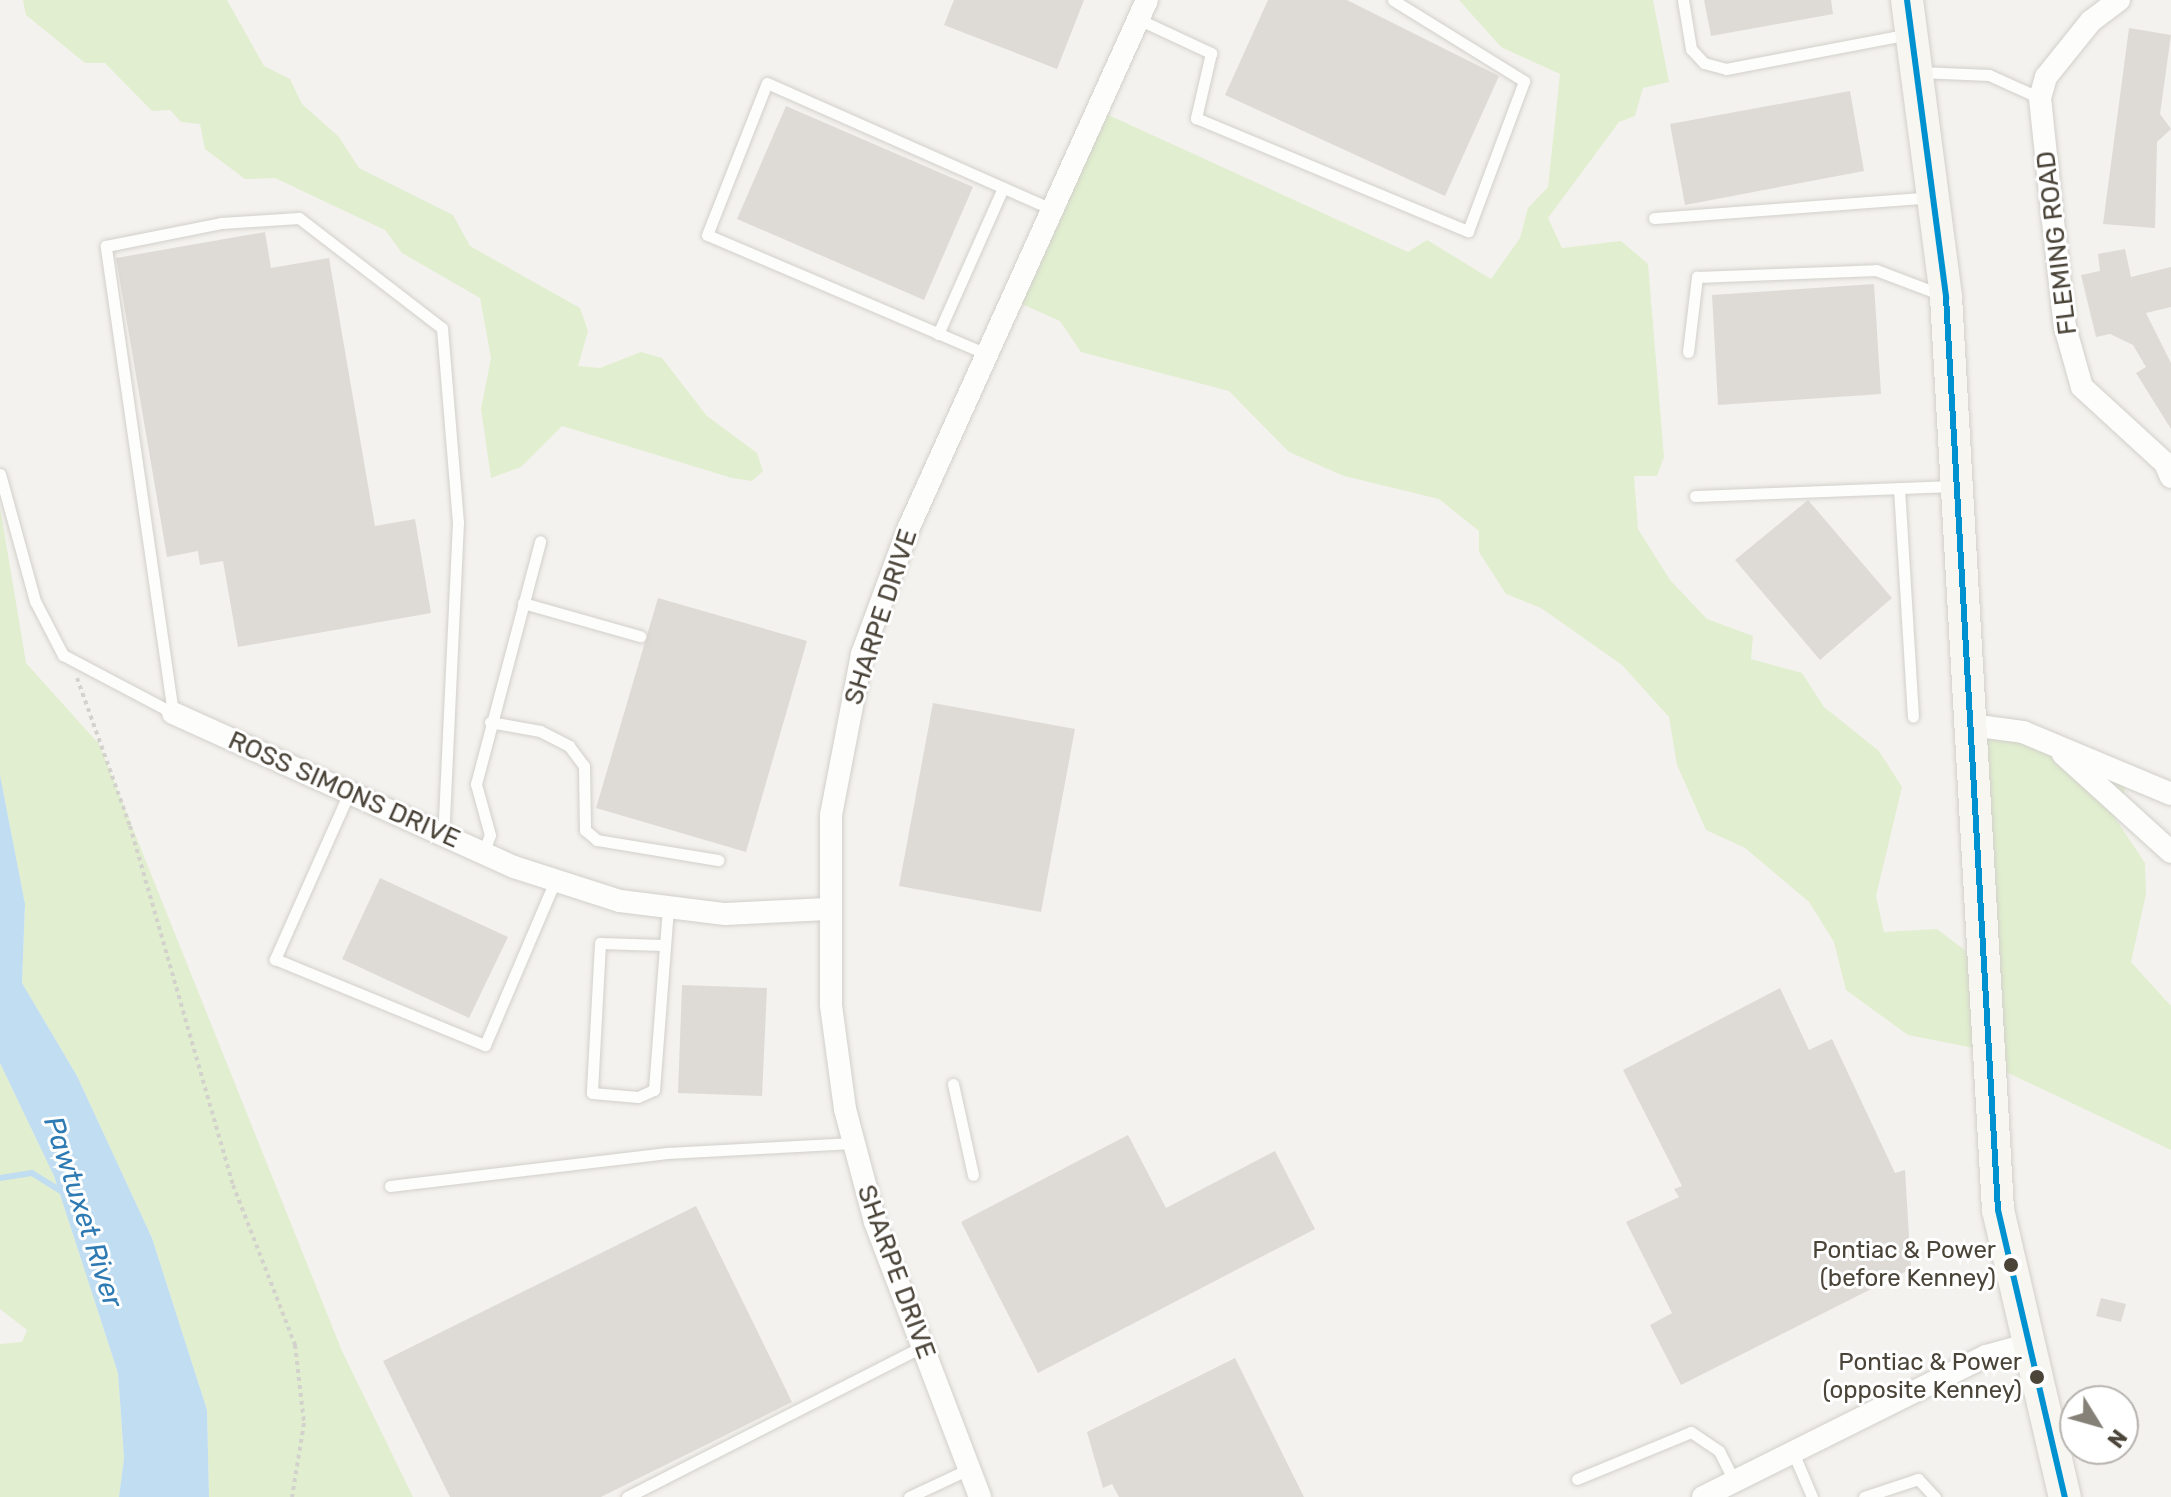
<!DOCTYPE html>
<html>
<head>
<meta charset="utf-8">
<style>
	body { margin:0 }
	#map { position:relative; width:2171px; height:1497px; overflow:hidden; background:#f4f2ee; font-family:Rubik,sans-serif }
	div>[style] { position:absolute }
	.green>* { inset:0; background:#e1eecf }
	.water>* { inset:0; background:#c0ddf1 }
	.stream>* { height:6px; margin:-3px; padding:0 3px; transform-origin:3px; border-radius:3px; background:#c0ddf1 }
	.building>* { inset:0; background:#dedbd6 }
	.path>* { height:4px; margin-top:-2px; transform-origin:0; background:repeating-linear-gradient(90deg,#d3d2cc 0 4px,transparent 0 8px) }
	.roads { filter:drop-shadow(0 0 2px #d2d0cb) drop-shadow(0 0 2px #d2d0cb) }
	.lane>* { height:11px; margin:-5.5px; padding:0 5.5px; transform-origin:5.5px; border-radius:5.5px; background:#fdfdfc }
	.street>* { height:22px; margin:-11px; padding:0 11px; transform-origin:11px; border-radius:11px; background:#fdfdfc }
	.secondary>* { height:32px; margin:-16px; padding:0 16px; transform-origin:16px; border-radius:16px; background:#f7f6f1 }
	.bus-1>* { height:6px; margin:-3px; padding:0 3px; transform-origin:3px; border-radius:3px; background:#0092d0 }
	.dots>* { width:22px; height:22px; translate:-50% -50%; box-sizing:border-box; border:4px solid #fff; border-radius:50% }
	span { translate:-50% -50%; white-space:nowrap; text-align:center; line-height:1.15; -webkit-text-stroke:6px #fff; paint-order:stroke }
	.bus-label { font-size:24px; color:#4b4439 }
	.right { translate:-100% -50%; text-align:right }
	.street-label { font-size:26px; color:#4b4439 }
	.water-label { font-size:28px; color:#2e7ab2; font-style:italic }
	.north { position:absolute; left:2059px; top:1385px; width:80px; height:80px; box-sizing:border-box; background:#fff; border:2px solid #b7b4b0; border-radius:50%; rotate:127deg; font-size:22px; font-weight:700; line-height:32px; text-align:center; color:#4b4439 }
	.north::after { content:''; display:block; margin:auto; width:28px; height:36px; background:#868178; clip-path:polygon(50% 0,100% 100%,50% 72%,0 100%) }
</style>
</head>
<body>
<div id="map">
	<div class="green">
		<i style="clip-path:polygon(23px 0,227px 0,264px 66px,290px 79px,302px 104px,339px 137px,359px 168px,453px 215px,470px 246px,580px 308px,588px 331px,578px 366px,600px 368px,641px 352px,662px 358px,707px 416px,757px 453px,763px 471px,752px 481px,732px 478px,562px 426px,521px 467px,491px 478px,481px 409px,491px 358px,480px 298px,402px 253px,385px 230px,275px 178px,245px 179px,205px 149px,200px 124px,181px 122px,170px 110px,152px 111px,105px 63px,85px 63px,26px 15px)"></i>
		<i style="clip-path:polygon(1459px 0,1653px 0,1669px 82px,1643px 88px,1635px 116px,1619px 122px,1548px 218px,1562px 248px,1621px 241px,1648px 264px,1664px 457px,1657px 476px,1634px 476px,1638px 529px,1670px 580px,1707px 619px,1753px 636px,1751px 659px,1802px 673px,1824px 707px,1879px 751px,1902px 787px,1876px 896px,1884px 932px,1937px 929px,1983px 964px,1974px 729px,2130px 775px,2115px 818px,2145px 863px,2146px 894px,2131px 962px,2171px 1006px,2171px 1150px,1991px 1065px,1984px 1050px,1908px 1035px,1846px 990px,1834px 942px,1809px 902px,1745px 848px,1706px 830px,1677px 765px,1669px 717px,1622px 665px,1541px 608px,1506px 594px,1479px 552px,1479px 531px,1439px 499px,1344px 476px,1289px 452px,1229px 391px,1081px 352px,1060px 321px,1015px 301px,1104px 113px,1408px 252px,1427px 240px,1491px 279px,1520px 238px,1528px 208px,1548px 187px,1560px 74px,1501px 47px)"></i>
		<i style="clip-path:polygon(0 507px,26px 663px,99px 744px,342px 1351px,413px 1497px,209px 1497px,207px 1410px,152px 1238px,77px 1076px,22px 983px,25px 904px,0 775px)"></i>
		<i style="clip-path:polygon(0 1063px,54px 1176px,118px 1373px,124px 1458px,119px 1497px,0 1497px,0 1344px,22px 1342px,27px 1330px,0 1309px)"></i>
	</div>
	<div class="water">
		<i style="clip-path:polygon(0 775px,25px 904px,22px 983px,77px 1076px,152px 1238px,207px 1410px,209px 1497px,119px 1497px,124px 1458px,118px 1373px,54px 1176px,0 1063px)"></i>
	</div>
	<div class="stream">
		<i style="left:0;top:1178px;width:32px;rotate:-9deg"></i>
		<i style="left:32px;top:1173px;width:36px;rotate:32deg"></i>
	</div>
	<div class="building">
		<i style="clip-path:polygon(954px 0,1084px 0,1057px 69px,944px 25px)"></i>
		<i style="clip-path:polygon(1268px 0,1347px 0,1499px 76px,1445px 196px,1225px 95px)"></i>
		<i style="clip-path:polygon(1704px 0,1831px 0,1833px 14px,1711px 36px)"></i>
		<i style="clip-path:polygon(2129px 28px,2171px 35px,2160px 114px,2171px 129px,2157px 142px,2155px 228px,2103px 224px)"></i>
		<i style="clip-path:polygon(1850px 91px,1864px 171px,1685px 205px,1670px 124px)"></i>
		<i style="clip-path:polygon(786px 106px,973px 187px,924px 300px,737px 219px)"></i>
		<i style="clip-path:polygon(265px 232px,271px 268px,329px 258px,375px 526px,415px 519px,431px 613px,238px 647px,223px 561px,200px 565px,198px 551px,167px 557px,116px 258px)"></i>
		<i style="clip-path:polygon(2125px 249px,2131px 277px,2171px 267px,2171px 307px,2146px 313px,2171px 363px,2171px 429px,2136px 373px,2146px 367px,2133px 345px,2110px 334px,2096px 337px,2081px 275px,2100px 271px,2098px 254px)"></i>
		<i style="clip-path:polygon(1874px 284px,1881px 394px,1718px 405px,1712px 295px)"></i>
		<i style="clip-path:polygon(1808px 500px,1892px 598px,1820px 660px,1735px 560px)"></i>
		<i style="clip-path:polygon(658px 598px,807px 641px,746px 852px,596px 808px)"></i>
		<i style="clip-path:polygon(933px 703px,1075px 729px,1041px 912px,899px 886px)"></i>
		<i style="clip-path:polygon(380px 878px,508px 937px,469px 1018px,342px 959px)"></i>
		<i style="clip-path:polygon(682px 985px,767px 988px,762px 1096px,678px 1093px)"></i>
		<i style="clip-path:polygon(1780px 988px,1809px 1050px,1832px 1039px,1895px 1173px,1905px 1170px,1911px 1269px,1681px 1385px,1650px 1325px,1672px 1313px,1626px 1222px,1679px 1197px,1674px 1189px,1682px 1186px,1623px 1070px)"></i>
		<i style="clip-path:polygon(1128px 1135px,1166px 1208px,1275px 1151px,1315px 1229px,1038px 1373px,961px 1222px)"></i>
		<i style="clip-path:polygon(696px 1206px,792px 1402px,601px 1497px,450px 1497px,383px 1361px)"></i>
		<i style="clip-path:polygon(2101px 1298px,2126px 1304px,2121px 1322px,2096px 1316px)"></i>
		<i style="clip-path:polygon(1235px 1358px,1304px 1497px,1119px 1497px,1112px 1484px,1103px 1488px,1087px 1432px)"></i>
	</div>
	<div class="path">
		<i style="left:77px;top:678px;width:157px;rotate:70.3deg"></i>
		<i style="left:130px;top:826px;width:373px;rotate:74deg"></i>
		<i style="left:233px;top:1185px;width:172px;rotate:68.8deg"></i>
		<i style="left:295px;top:1345px;width:79px;rotate:83.4deg"></i>
		<i style="left:304px;top:1423px;width:75px;rotate:99.2deg"></i>
	</div>
	<div class="roads">
		<div class="lane">
			<i style="left:1683px;top:0;width:50px;rotate:80.7deg"></i>
			<i style="left:1691px;top:49px;width:19px;rotate:47deg"></i>
			<i style="left:1704px;top:63px;width:23px;rotate:15deg"></i>
			<i style="left:1726px;top:69px;width:186px;rotate:-10.8deg"></i>
			<i style="left:1138px;top:19px;width:81px;rotate:25deg"></i>
			<i style="left:1211px;top:53px;width:67px;rotate:103deg"></i>
			<i style="left:1196px;top:118px;width:295px;rotate:22.6deg"></i>
			<i style="left:1468px;top:231px;width:160px;rotate:-69.5deg"></i>
			<i style="left:1524px;top:81px;width:154px;rotate:-148.3deg"></i>
			<i style="left:1919px;top:72px;width:70px;rotate:2.5deg"></i>
			<i style="left:1989px;top:75px;width:56px;rotate:24.3deg"></i>
			<i style="left:1654px;top:218px;width:279px;rotate:-4.3deg"></i>
			<i style="left:938px;top:334px;width:160px;rotate:-66deg"></i>
			<i style="left:1688px;top:352px;width:76px;rotate:-83.2deg"></i>
			<i style="left:1697px;top:277px;width:179px;rotate:-2.2deg"></i>
			<i style="left:1876px;top:270px;width:71px;rotate:20.7deg"></i>
			<i style="left:989px;top:355px;width:306px;rotate:-156.9deg"></i>
			<i style="left:707px;top:235px;width:163px;rotate:-68.5deg"></i>
			<i style="left:767px;top:83px;width:313px;rotate:23.9deg"></i>
			<i style="left:0;top:474px;width:132px;rotate:74.6deg"></i>
			<i style="left:35px;top:601px;width:61px;rotate:62.6deg"></i>
			<i style="left:63px;top:655px;width:124px;rotate:27.8deg"></i>
			<i style="left:1899px;top:488px;width:229px;rotate:86.5deg"></i>
			<i style="left:1695px;top:496px;width:259px;rotate:-2.2deg"></i>
			<i style="left:523px;top:603px;width:122px;rotate:15.8deg"></i>
			<i style="left:173px;top:713px;width:472px;rotate:-98.2deg"></i>
			<i style="left:106px;top:246px;width:117px;rotate:-11.3deg"></i>
			<i style="left:221px;top:223px;width:78px;rotate:-3.7deg"></i>
			<i style="left:299px;top:218px;width:180px;rotate:37.6deg"></i>
			<i style="left:442px;top:328px;width:195px;rotate:85.3deg"></i>
			<i style="left:458px;top:522px;width:313px;rotate:92.7deg"></i>
			<i style="left:490px;top:722px;width:51px;rotate:10.2deg"></i>
			<i style="left:540px;top:731px;width:33px;rotate:27deg"></i>
			<i style="left:569px;top:746px;width:25px;rotate:53deg"></i>
			<i style="left:584px;top:766px;width:64px;rotate:89.1deg"></i>
			<i style="left:585px;top:830px;width:16px;rotate:40deg"></i>
			<i style="left:597px;top:840px;width:123px;rotate:9.4deg"></i>
			<i style="left:348px;top:795px;width:180px;rotate:114deg"></i>
			<i style="left:275px;top:959px;width:227px;rotate:22.3deg"></i>
			<i style="left:485px;top:1045px;width:178px;rotate:-66.9deg"></i>
			<i style="left:483px;top:853px;width:19px;rotate:-69deg"></i>
			<i style="left:490px;top:835px;width:53px;rotate:-105.4deg"></i>
			<i style="left:476px;top:784px;width:251px;rotate:-75.2deg"></i>
			<i style="left:662px;top:945px;width:62px;rotate:-178.2deg"></i>
			<i style="left:600px;top:943px;width:150px;rotate:93.1deg"></i>
			<i style="left:592px;top:1093px;width:46px;rotate:5deg"></i>
			<i style="left:638px;top:1097px;width:17px;rotate:-24deg"></i>
			<i style="left:654px;top:1090px;width:181px;rotate:-85.6deg"></i>
			<i style="left:953px;top:1084px;width:93px;rotate:77.6deg"></i>
			<i style="left:390px;top:1186px;width:279px;rotate:-6.8deg"></i>
			<i style="left:667px;top:1153px;width:186px;rotate:-3.1deg"></i>
			<i style="left:1792px;top:1450px;width:51px;rotate:66.9deg"></i>
			<i style="left:1577px;top:1479px;width:123px;rotate:-22.4deg"></i>
			<i style="left:1691px;top:1432px;width:34px;rotate:34deg"></i>
			<i style="left:1719px;top:1451px;width:33px;rotate:63deg"></i>
			<i style="left:627px;top:1497px;width:332px;rotate:-27deg"></i>
			<i style="left:909px;top:1497px;width:66px;rotate:-25deg"></i>
			<i style="left:1864px;top:1497px;width:57px;rotate:-18.4deg"></i>
			<i style="left:1918px;top:1479px;width:25px;rotate:47deg"></i>
		</div>
		<div class="street">
			<i style="left:2119px;top:0;width:35px;rotate:143deg"></i>
			<i style="left:2091px;top:21px;width:72px;rotate:128.8deg"></i>
			<i style="left:2046px;top:77px;width:22px;rotate:106deg"></i>
			<i style="left:2040px;top:98px;width:115px;rotate:84deg"></i>
			<i style="left:2052px;top:212px;width:116px;rotate:83.6deg"></i>
			<i style="left:2065px;top:327px;width:62px;rotate:74.2deg"></i>
			<i style="left:2082px;top:387px;width:113px;rotate:42.5deg"></i>
			<i style="left:2165px;top:463px;width:15px;rotate:67deg"></i>
			<i style="left:173px;top:713px;width:374px;rotate:24.3deg"></i>
			<i style="left:514px;top:867px;width:111px;rotate:17.8deg"></i>
			<i style="left:620px;top:901px;width:106px;rotate:7.1deg"></i>
			<i style="left:725px;top:914px;width:102px;rotate:-2.8deg"></i>
			<i style="left:1971px;top:725px;width:52px;rotate:7.7deg"></i>
			<i style="left:2023px;top:732px;width:160px;rotate:22.7deg"></i>
			<i style="left:2063px;top:754px;width:146px;rotate:42.2deg"></i>
			<i style="left:980px;top:1497px;width:294px;rotate:-110.9deg"></i>
			<i style="left:875px;top:1222px;width:117px;rotate:-104.9deg"></i>
			<i style="left:845px;top:1109px;width:105px;rotate:-97.7deg"></i>
			<i style="left:831px;top:1005px;width:190px;rotate:-90deg"></i>
			<i style="left:831px;top:815px;width:164px;rotate:-79.1deg"></i>
			<i style="left:862px;top:654px;width:135px;rotate:-69.7deg"></i>
			<i style="left:909px;top:527px;width:578px;rotate:-65.7deg"></i>
			<i style="left:1703px;top:1497px;width:316px;rotate:-26.5deg"></i>
			<i style="left:1986px;top:1356px;width:46px;rotate:-15.3deg"></i>
		</div>
		<div class="secondary">
			<i style="left:1907px;top:0;width:300px;rotate:82.5deg"></i>
			<i style="left:1946px;top:297px;width:914px;rotate:86.74deg"></i>
			<i style="left:1998px;top:1210px;width:295px;rotate:76.9deg"></i>
		</div>
	</div>
	<div class="bus-1">
		<i style="left:1907px;top:0;width:300px;rotate:82.5deg"></i>
		<i style="left:1946px;top:297px;width:914px;rotate:86.74deg"></i>
		<i style="left:1998px;top:1210px;width:295px;rotate:76.9deg"></i>
	</div>
	<div class="dots">
		<i style="left:2011px;top:1265px;background:#4b4439"></i>
		<i style="left:2037px;top:1377px;background:#4b4439"></i>
	</div>
	<div class="bus-label">
		<span class="right" style="left:1996px;top:1265px">Pontiac &amp; Power<br>(before Kenney)</span>
		<span class="right" style="left:2022px;top:1377px">Pontiac &amp; Power<br>(opposite Kenney)</span>
	</div>
	<div class="street-label">
		<span style="left:2057px;top:243px;rotate:-97deg">FLEMING ROAD</span>
		<span style="left:881px;top:617px;rotate:-72deg">SHARPE DRIVE</span>
		<span style="left:344px;top:790px;rotate:24deg">ROSS SIMONS DRIVE</span>
		<span style="left:896px;top:1272px;rotate:70deg">SHARPE DRIVE</span>
	</div>
	<div class="water-label">
		<span style="left:83px;top:1212px;rotate:72deg">Pawtuxet River</span>
	</div>
	<div class="north">N</div>
</div>
</body>
</html>
